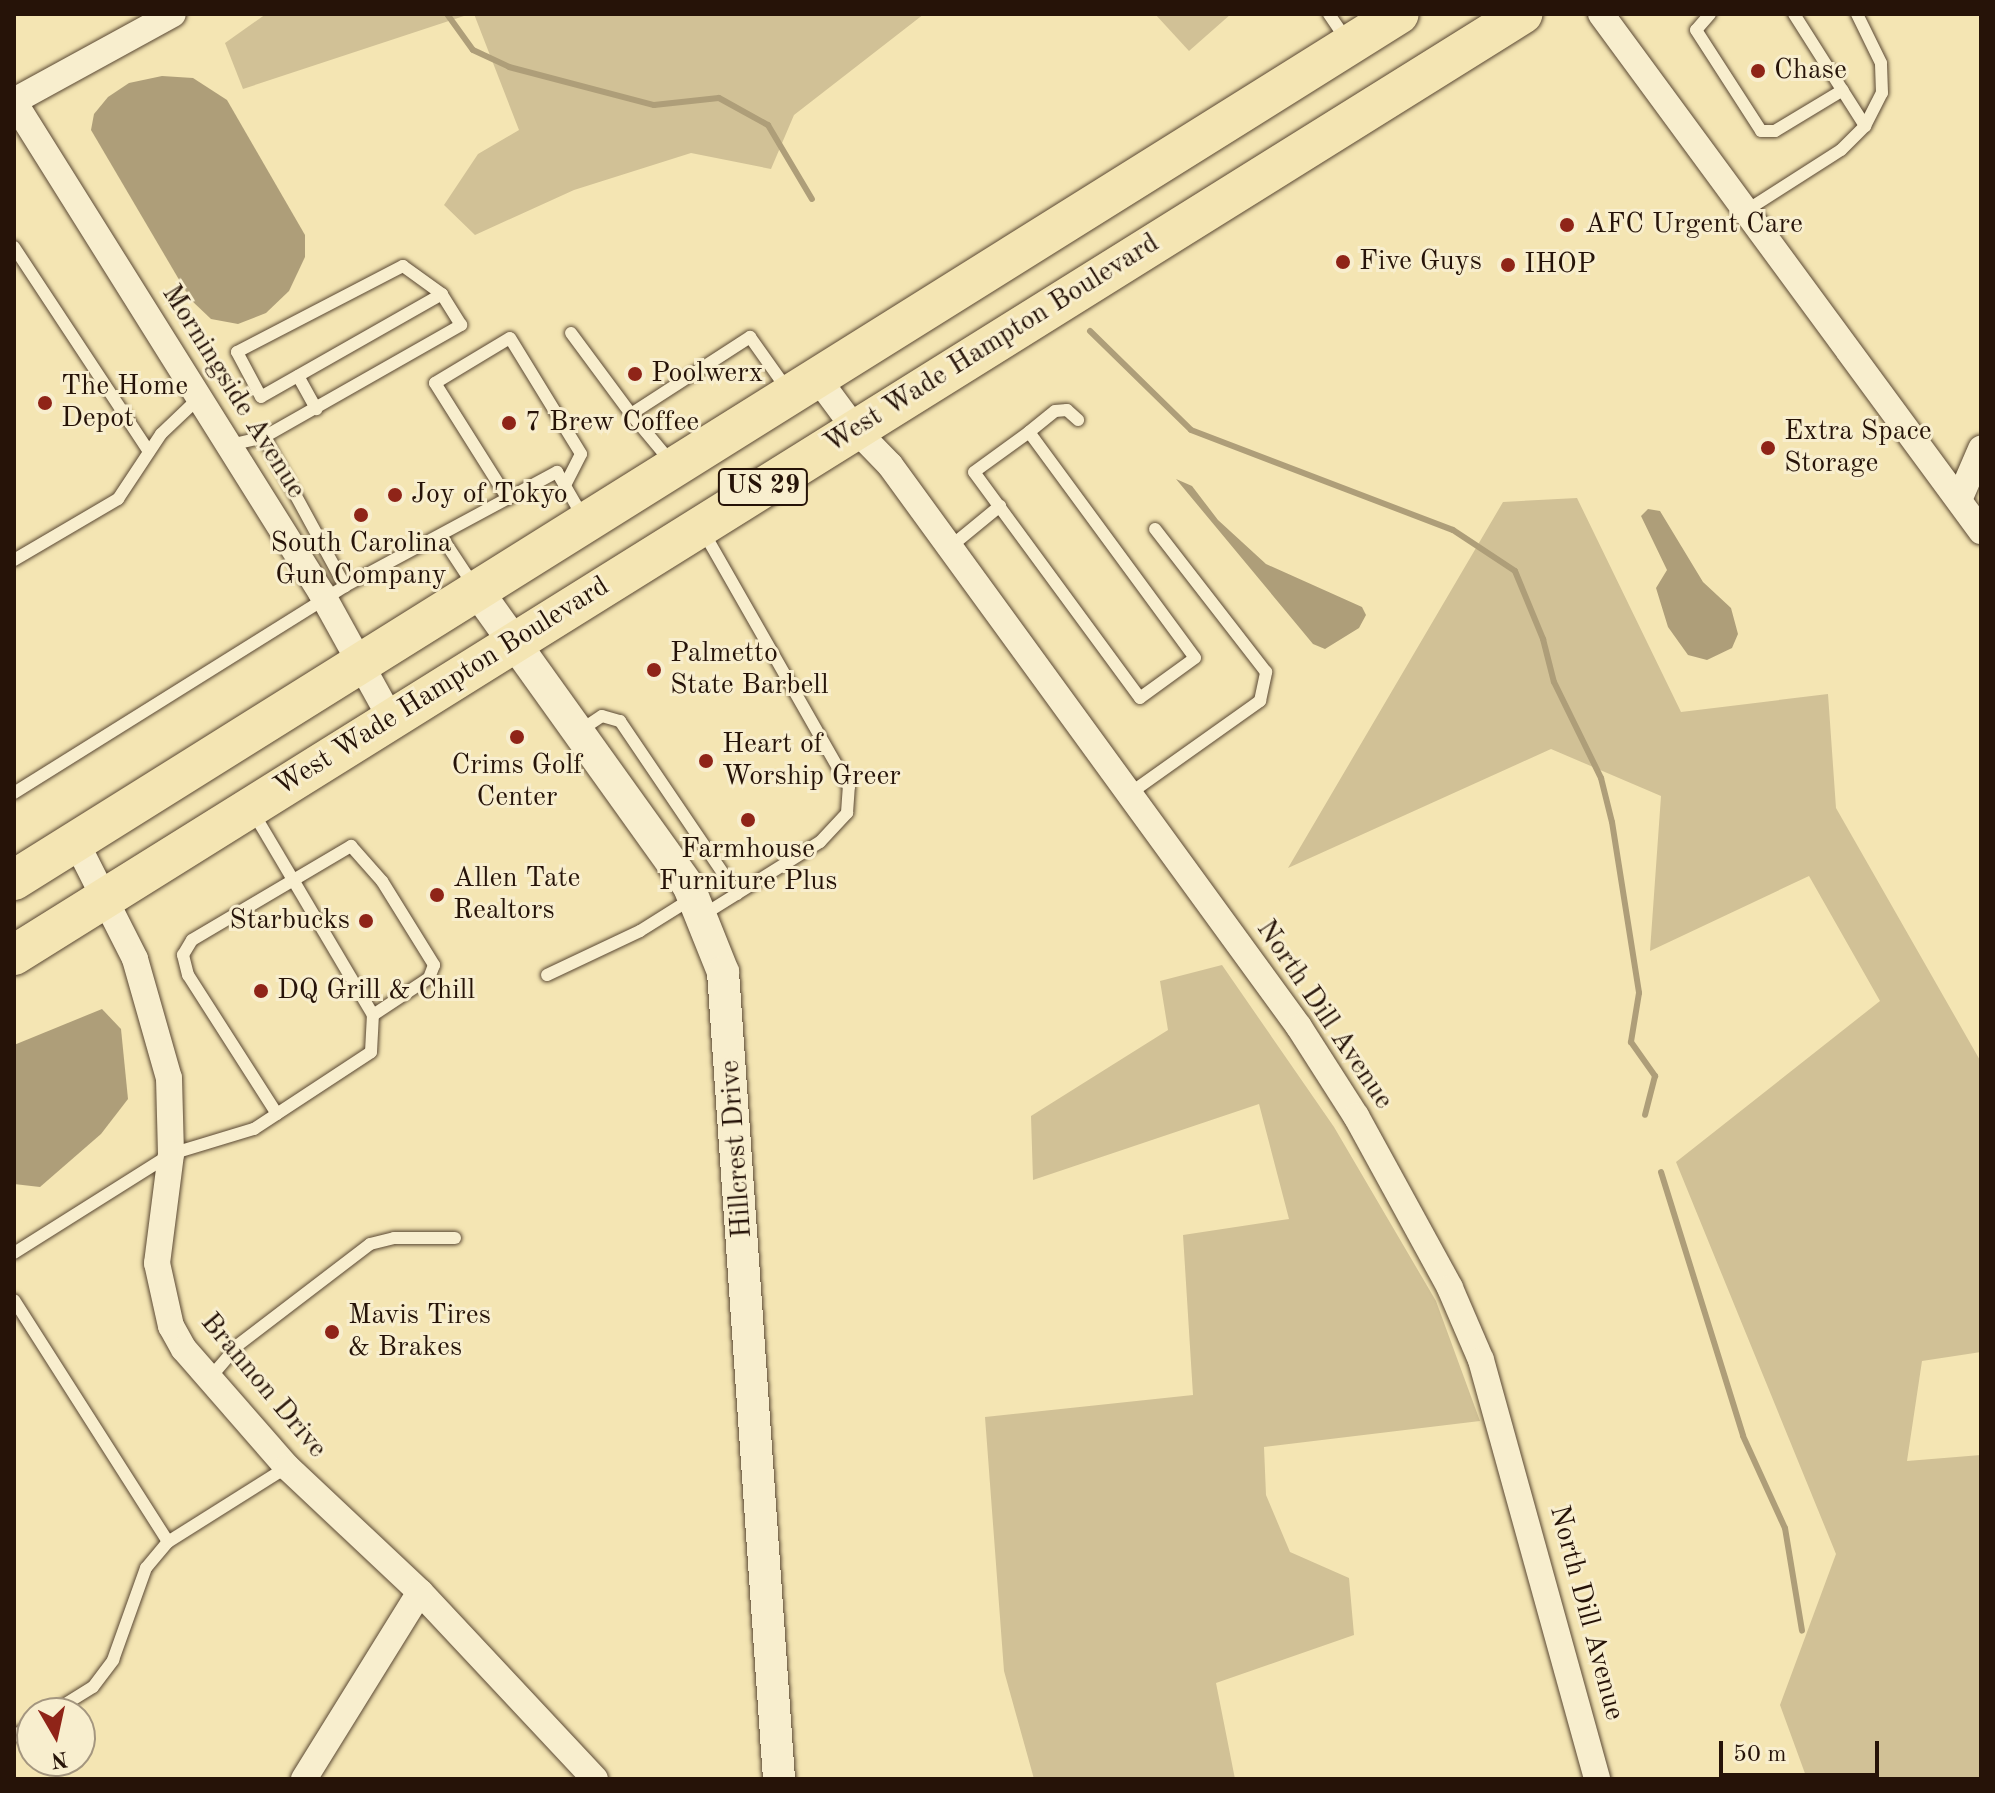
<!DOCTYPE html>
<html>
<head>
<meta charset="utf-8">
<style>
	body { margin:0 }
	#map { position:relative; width:1995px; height:1793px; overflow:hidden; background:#f4e5b3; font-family:"Old Standard TT",serif }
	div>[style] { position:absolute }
	.green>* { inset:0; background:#d1c196 }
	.water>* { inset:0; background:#ae9e79 }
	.stream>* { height:6px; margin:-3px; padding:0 3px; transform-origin:3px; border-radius:3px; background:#ae9e79 }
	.roads { filter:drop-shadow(0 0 2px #5a4833) drop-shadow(0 0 2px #5a4833) }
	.service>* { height:12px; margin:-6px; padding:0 6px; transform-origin:6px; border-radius:6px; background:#f8eece }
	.minor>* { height:26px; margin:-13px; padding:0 13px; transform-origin:13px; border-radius:13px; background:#f8eece }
	.tertiary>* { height:32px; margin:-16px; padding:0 16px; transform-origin:16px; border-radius:16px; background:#f8eece }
	.primary>* { height:40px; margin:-20px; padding:0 20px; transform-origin:20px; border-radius:20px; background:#f4e5b3 }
	.dots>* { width:22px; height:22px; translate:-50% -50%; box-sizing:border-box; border:4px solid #f8eece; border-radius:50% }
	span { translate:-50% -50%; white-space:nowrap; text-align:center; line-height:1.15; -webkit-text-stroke:6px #f8eece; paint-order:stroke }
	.shield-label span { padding:2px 6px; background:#f8eece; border:2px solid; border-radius:6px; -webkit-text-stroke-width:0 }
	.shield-label { font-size:26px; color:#261308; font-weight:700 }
	.poi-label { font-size:28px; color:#261308 }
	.left { translate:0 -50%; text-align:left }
	.right { translate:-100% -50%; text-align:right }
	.street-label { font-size:28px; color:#261308 }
	.frame { position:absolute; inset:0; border:16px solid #261308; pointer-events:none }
	.north { position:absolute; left:16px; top:1697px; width:80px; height:80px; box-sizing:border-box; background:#f8eece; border:2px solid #a4967f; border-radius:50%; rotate:171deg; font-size:22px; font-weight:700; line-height:32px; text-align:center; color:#261308 }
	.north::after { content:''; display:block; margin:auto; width:28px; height:36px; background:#8f2418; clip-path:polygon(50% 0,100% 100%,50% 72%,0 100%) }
	.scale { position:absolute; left:1719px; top:1741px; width:160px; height:36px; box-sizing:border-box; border:4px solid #261308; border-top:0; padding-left:10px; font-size:24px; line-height:28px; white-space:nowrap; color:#261308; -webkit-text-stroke:6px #f8eece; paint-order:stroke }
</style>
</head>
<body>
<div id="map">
	<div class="green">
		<i style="clip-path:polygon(266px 14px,470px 14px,243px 89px,225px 43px)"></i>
		<i style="clip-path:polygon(474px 14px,924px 14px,794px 115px,771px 169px,691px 153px,574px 190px,475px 235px,444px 205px,478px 154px,519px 130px)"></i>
		<i style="clip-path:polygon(1155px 14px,1231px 14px,1189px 51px)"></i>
		<i style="clip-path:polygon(1577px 498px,1681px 712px,1828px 694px,1836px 808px,1981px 1062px,1981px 1352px,1922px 1361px,1907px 1461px,1981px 1455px,1981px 1779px,1807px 1779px,1780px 1705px,1836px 1554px,1676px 1162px,1880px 1001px,1809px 876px,1650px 951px,1661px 796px,1551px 749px,1288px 868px,1503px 502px)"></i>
		<i style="clip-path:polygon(1222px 965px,1334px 1127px,1436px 1301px,1480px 1421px,1264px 1447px,1266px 1495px,1290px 1552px,1349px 1578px,1354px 1635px,1216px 1683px,1235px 1779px,1034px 1779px,1004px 1671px,985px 1417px,1193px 1395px,1183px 1235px,1289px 1219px,1259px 1104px,1033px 1180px,1031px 1116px,1168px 1030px,1160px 981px)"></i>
	</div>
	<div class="water">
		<i style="clip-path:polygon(162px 76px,193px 78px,227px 100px,305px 235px,305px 257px,289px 291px,266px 313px,238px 324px,211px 319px,191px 300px,91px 130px,94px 114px,108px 97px,129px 83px)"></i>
		<i style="clip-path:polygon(1176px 479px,1192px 486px,1218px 520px,1266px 564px,1362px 607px,1366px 615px,1359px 628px,1325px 649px,1313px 644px)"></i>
		<i style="clip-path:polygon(1648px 509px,1660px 511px,1703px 582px,1731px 608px,1738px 634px,1732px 648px,1707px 660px,1688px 655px,1668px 627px,1656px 588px,1667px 570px,1641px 516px)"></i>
		<i style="clip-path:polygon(102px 1009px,121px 1029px,128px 1099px,101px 1134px,40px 1187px,14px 1184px,14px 1045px)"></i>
	</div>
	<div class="stream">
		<i style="left:447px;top:14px;width:44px;rotate:54.2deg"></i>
		<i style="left:473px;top:50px;width:40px;rotate:25deg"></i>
		<i style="left:509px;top:67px;width:150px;rotate:14.7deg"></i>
		<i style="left:654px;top:105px;width:65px;rotate:-6.1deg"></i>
		<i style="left:719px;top:98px;width:56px;rotate:28.9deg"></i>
		<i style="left:768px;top:125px;width:86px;rotate:59.3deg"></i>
		<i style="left:1090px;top:331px;width:141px;rotate:44.4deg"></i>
		<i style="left:1191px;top:430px;width:280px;rotate:20.9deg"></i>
		<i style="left:1453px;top:530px;width:74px;rotate:33.5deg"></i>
		<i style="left:1515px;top:571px;width:74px;rotate:67.6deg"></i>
		<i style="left:1543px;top:639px;width:44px;rotate:75.7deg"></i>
		<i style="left:1554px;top:682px;width:107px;rotate:63.9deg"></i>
		<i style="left:1601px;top:778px;width:45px;rotate:76deg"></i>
		<i style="left:1612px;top:822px;width:173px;rotate:81deg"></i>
		<i style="left:1639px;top:993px;width:50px;rotate:99.3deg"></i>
		<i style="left:1631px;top:1042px;width:42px;rotate:54.8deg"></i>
		<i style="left:1655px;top:1076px;width:40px;rotate:104.4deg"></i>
		<i style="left:1661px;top:1172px;width:276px;rotate:72.7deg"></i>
		<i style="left:1743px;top:1436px;width:101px;rotate:65.5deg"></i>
		<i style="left:1785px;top:1528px;width:104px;rotate:80.6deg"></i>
	</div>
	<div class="roads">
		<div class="service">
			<i style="left:1329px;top:14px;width:34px;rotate:56deg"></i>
			<i style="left:1710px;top:14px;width:21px;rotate:131deg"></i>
			<i style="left:1696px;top:30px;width:120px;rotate:57.2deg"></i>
			<i style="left:1761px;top:131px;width:14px"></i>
			<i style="left:1775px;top:131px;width:79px;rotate:-31.1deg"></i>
			<i style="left:1794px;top:14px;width:133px;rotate:57.6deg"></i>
			<i style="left:1744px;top:212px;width:115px;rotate:-32.6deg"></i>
			<i style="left:1841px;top:150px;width:34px;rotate:-45deg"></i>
			<i style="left:1865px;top:126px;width:37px;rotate:-63deg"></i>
			<i style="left:1882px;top:93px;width:30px;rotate:-92deg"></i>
			<i style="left:1881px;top:63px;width:55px;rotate:-116.1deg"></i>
			<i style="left:14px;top:247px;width:245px;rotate:56.6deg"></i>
			<i style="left:571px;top:333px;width:101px;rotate:53.5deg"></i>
			<i style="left:298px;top:376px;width:38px;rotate:61deg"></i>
			<i style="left:1029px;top:432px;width:280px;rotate:53.7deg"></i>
			<i style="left:1195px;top:658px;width:68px;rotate:144deg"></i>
			<i style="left:1140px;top:698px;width:280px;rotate:-126.3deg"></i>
			<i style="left:974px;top:472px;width:68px;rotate:-36deg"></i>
			<i style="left:1029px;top:432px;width:33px;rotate:-39deg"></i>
			<i style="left:1055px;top:411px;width:12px;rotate:-5deg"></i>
			<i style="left:1067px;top:410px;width:15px;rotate:42deg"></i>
			<i style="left:264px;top:437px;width:227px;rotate:-29.6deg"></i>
			<i style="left:461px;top:325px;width:36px;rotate:-122deg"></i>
			<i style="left:442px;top:294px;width:208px;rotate:150.4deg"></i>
			<i style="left:261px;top:397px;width:51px;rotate:-118.1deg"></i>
			<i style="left:237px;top:352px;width:187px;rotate:-27.4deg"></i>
			<i style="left:403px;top:266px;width:48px;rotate:35.7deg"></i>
			<i style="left:230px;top:445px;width:35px;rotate:-13deg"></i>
			<i style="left:264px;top:437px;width:170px;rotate:61.5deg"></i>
			<i style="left:345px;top:586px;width:241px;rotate:-28.3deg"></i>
			<i style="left:557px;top:472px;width:52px;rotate:60deg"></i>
			<i style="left:671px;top:462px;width:62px;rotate:-129.8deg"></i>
			<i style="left:631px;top:414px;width:142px;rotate:-32.9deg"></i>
			<i style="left:750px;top:337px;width:64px;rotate:54.6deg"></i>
			<i style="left:508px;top:499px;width:137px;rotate:-122.2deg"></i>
			<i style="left:435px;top:383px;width:87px;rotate:-31deg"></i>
			<i style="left:510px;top:338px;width:136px;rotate:58.5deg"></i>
			<i style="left:581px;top:454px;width:36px;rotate:117deg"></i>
			<i style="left:441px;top:536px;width:60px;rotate:56.6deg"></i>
			<i style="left:950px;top:547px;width:65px;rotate:-39.4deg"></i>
			<i style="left:14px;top:560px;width:121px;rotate:-30.4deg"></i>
			<i style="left:118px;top:499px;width:78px;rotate:-56.5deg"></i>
			<i style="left:161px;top:434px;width:52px;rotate:-43.5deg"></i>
			<i style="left:581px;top:730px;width:25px;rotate:-34deg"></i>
			<i style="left:602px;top:716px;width:19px;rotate:16deg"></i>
			<i style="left:620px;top:721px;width:209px;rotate:55.9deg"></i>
			<i style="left:14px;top:793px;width:390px;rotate:-32deg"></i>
			<i style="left:1129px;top:794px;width:161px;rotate:-35.4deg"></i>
			<i style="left:1260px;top:701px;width:30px;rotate:-78deg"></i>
			<i style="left:1266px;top:672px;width:181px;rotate:-127.8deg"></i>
			<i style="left:703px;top:915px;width:138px;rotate:-32deg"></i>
			<i style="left:820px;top:842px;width:40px;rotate:-47deg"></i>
			<i style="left:847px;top:813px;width:26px;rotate:-86deg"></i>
			<i style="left:849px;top:787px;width:292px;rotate:-119.7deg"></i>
			<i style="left:547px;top:975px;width:103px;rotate:-25.3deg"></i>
			<i style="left:640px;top:931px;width:60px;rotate:-32.1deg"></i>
			<i style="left:277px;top:1114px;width:165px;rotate:-122.6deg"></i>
			<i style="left:188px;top:975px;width:21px;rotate:-104deg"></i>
			<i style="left:183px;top:955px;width:17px;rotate:-59deg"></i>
			<i style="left:192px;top:940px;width:185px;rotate:-30.6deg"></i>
			<i style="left:351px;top:846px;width:47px;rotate:48.5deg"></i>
			<i style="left:382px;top:881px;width:99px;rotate:58.2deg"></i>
			<i style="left:434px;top:965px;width:14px;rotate:111deg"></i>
			<i style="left:429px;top:978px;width:67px;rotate:146.5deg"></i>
			<i style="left:14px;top:1253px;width:186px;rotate:-32.2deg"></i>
			<i style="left:171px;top:1154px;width:87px;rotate:-16.8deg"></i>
			<i style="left:254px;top:1129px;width:140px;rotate:-33.3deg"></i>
			<i style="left:371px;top:1052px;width:37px;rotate:-87deg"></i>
			<i style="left:373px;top:1015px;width:236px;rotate:-120.6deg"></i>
			<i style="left:14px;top:1300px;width:287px;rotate:57.5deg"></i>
			<i style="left:209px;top:1379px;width:45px;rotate:-49.5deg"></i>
			<i style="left:238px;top:1345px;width:166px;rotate:-37.4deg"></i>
			<i style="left:370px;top:1244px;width:25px;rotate:-14deg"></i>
			<i style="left:394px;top:1238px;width:61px"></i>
			<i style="left:51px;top:1713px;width:49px;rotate:-31.8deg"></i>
			<i style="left:93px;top:1687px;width:34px;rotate:-53deg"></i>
			<i style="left:113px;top:1660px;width:98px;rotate:-70.3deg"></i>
			<i style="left:146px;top:1568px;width:34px;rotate:-50deg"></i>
			<i style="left:168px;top:1542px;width:141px;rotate:-32.2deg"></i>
			<i style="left:14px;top:1736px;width:21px;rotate:-31deg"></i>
		</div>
		<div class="minor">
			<i style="left:1601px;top:14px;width:642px;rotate:53.68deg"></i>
			<i style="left:14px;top:101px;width:181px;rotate:-28.7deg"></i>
			<i style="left:14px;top:102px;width:580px;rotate:57.95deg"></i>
			<i style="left:322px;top:594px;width:143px;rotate:61.1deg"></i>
			<i style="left:818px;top:379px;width:62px;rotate:53.5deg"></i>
			<i style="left:855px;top:429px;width:50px;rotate:45.8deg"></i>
			<i style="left:890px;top:465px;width:695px;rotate:53.95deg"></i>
			<i style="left:1299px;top:1027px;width:106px;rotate:57.4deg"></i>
			<i style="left:1356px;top:1116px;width:196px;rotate:61.3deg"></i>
			<i style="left:1450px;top:1288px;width:78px;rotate:66.7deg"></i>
			<i style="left:1481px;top:1360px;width:435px;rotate:74.5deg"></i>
			<i style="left:1959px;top:500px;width:56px;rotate:-66.7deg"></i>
			<i style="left:76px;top:842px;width:131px;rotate:63.2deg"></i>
			<i style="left:135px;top:959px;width:124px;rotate:74.1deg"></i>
			<i style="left:169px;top:1078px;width:76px;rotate:88.5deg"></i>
			<i style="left:171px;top:1154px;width:110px;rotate:97.3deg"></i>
			<i style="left:157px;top:1263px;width:65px;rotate:77.5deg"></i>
			<i style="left:171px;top:1326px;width:26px;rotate:61deg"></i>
			<i style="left:184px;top:1349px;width:157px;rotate:48.9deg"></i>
			<i style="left:287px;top:1467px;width:183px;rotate:43.2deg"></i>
			<i style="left:420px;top:1592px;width:256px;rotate:46.9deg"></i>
			<i style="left:304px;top:1779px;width:220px;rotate:-58.2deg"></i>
		</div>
		<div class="tertiary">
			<i style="left:478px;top:592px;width:363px;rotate:54.4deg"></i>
			<i style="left:689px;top:887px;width:92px;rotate:68.2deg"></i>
			<i style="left:723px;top:972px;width:809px;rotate:86.03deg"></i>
		</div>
		<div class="primary">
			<i style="left:14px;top:880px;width:1633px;rotate:-32.02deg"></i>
			<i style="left:14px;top:955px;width:1778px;rotate:-31.96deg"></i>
		</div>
	</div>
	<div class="dots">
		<i style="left:1758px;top:71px;background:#8f2418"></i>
		<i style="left:1567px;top:225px;background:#8f2418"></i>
		<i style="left:1343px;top:262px;background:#8f2418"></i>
		<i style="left:1508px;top:265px;background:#8f2418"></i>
		<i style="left:635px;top:374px;background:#8f2418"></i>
		<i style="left:45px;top:403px;background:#8f2418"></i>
		<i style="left:509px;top:423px;background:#8f2418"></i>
		<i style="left:1768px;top:448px;background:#8f2418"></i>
		<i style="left:395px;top:495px;background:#8f2418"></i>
		<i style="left:361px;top:515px;background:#8f2418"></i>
		<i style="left:654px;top:670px;background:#8f2418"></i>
		<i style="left:517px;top:737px;background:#8f2418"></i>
		<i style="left:706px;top:761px;background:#8f2418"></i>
		<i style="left:748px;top:820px;background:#8f2418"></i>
		<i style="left:437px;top:895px;background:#8f2418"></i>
		<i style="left:366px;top:921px;background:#8f2418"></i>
		<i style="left:261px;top:991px;background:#8f2418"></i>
		<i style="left:332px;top:1332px;background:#8f2418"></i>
	</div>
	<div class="shield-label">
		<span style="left:763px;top:487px">US 29</span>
	</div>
	<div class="poi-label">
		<span class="left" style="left:1774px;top:71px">Chase</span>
		<span class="left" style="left:1585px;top:225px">AFC Urgent Care</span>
		<span class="left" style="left:1359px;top:262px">Five Guys</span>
		<span class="left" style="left:1524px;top:265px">IHOP</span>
		<span class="left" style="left:651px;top:374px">Poolwerx</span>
		<span class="left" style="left:61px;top:403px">The Home<br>Depot</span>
		<span class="left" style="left:525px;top:423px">7 Brew Coffee</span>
		<span class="left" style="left:1784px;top:448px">Extra Space<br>Storage</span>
		<span class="left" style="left:411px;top:495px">Joy of Tokyo</span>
		<span style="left:361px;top:560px">South Carolina<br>Gun Company</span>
		<span class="left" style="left:670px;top:670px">Palmetto<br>State Barbell</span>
		<span class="left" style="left:722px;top:761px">Heart of<br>Worship Greer</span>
		<span style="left:517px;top:782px">Crims Golf<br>Center</span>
		<span style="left:748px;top:866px">Farmhouse<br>Furniture Plus</span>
		<span class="left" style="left:453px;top:895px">Allen Tate<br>Realtors</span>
		<span class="right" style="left:350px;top:921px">Starbucks</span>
		<span class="left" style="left:277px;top:991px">DQ Grill &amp; Chill</span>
		<span class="left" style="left:348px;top:1332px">Mavis Tires<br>&amp; Brakes</span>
	</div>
	<div class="street-label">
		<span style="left:992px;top:344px;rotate:-32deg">West Wade Hampton Boulevard</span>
		<span style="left:233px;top:392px;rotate:58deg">Morningside Avenue</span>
		<span style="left:442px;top:687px;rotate:-32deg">West Wade Hampton Boulevard</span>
		<span style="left:1324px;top:1015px;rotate:56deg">North Dill Avenue</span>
		<span style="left:737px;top:1149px;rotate:-94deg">Hillcrest Drive</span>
		<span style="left:263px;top:1386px;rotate:50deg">Brannon Drive</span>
		<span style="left:1586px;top:1613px;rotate:75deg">North Dill Avenue</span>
	</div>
	<div class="frame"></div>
	<div class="north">N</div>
	<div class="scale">50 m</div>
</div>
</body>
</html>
